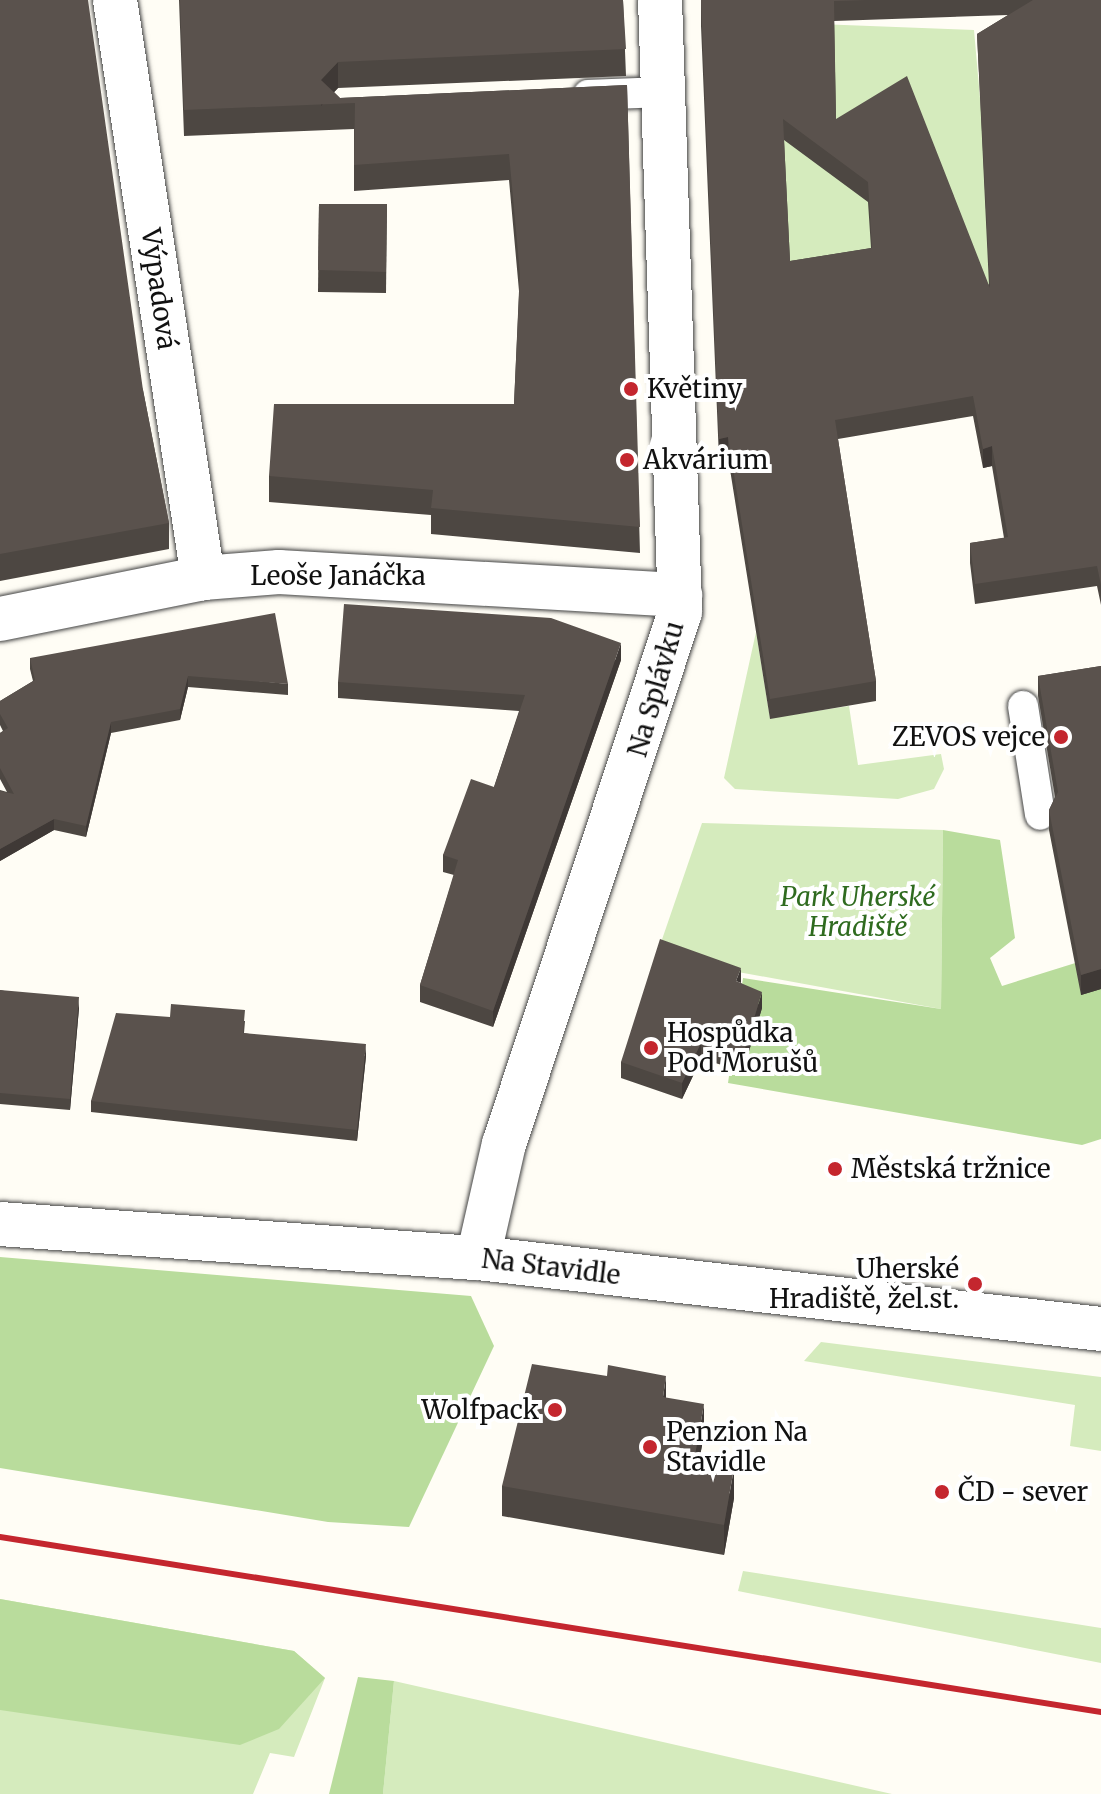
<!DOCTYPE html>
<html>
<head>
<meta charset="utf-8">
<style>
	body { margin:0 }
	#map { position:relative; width:1101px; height:1794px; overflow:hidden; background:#fffdf5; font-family:Merriweather,serif }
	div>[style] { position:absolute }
	.green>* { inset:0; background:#d5ebbd }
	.forest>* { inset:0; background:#b9dc9c }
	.roads { filter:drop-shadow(0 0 2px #444) drop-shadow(0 0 2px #444) }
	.lane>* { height:30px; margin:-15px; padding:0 15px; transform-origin:15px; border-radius:15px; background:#fff }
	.street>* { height:44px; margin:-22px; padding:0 22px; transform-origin:22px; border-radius:22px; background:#fff }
	.rail>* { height:6px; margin:-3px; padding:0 3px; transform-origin:3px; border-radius:3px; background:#c4262e }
	.wall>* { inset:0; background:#4d4742 }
	.shaded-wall>* { inset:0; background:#3f3936 }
	.building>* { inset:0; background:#5a524d }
	.dots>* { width:22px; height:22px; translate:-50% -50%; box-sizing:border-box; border:4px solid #fff; border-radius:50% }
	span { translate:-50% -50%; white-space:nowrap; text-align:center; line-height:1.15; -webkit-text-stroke:8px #fff; paint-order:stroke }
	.street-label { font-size:26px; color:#111 }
	.poi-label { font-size:26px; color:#111 }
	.left { translate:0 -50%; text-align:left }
	.right { translate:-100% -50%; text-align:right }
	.park-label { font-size:26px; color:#2f6b1f; font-style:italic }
</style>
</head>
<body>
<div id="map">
	<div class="green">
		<i style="clip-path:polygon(792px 23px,974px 30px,994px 257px,1101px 257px,1101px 392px,790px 284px,783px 126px)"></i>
		<i style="clip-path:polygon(756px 632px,770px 718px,849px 706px,858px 765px,941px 754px,944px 769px,934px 789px,898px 799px,735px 789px,724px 778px)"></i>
		<i style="clip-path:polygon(702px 823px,943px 830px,941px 1009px,656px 957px)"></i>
		<i style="clip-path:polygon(821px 1342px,1101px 1377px,1101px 1451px,1070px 1446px,1075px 1405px,804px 1361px)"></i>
		<i style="clip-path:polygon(743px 1571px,1101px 1628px,1101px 1663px,738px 1591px)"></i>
		<i style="clip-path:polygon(0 1599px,294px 1651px,325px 1678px,294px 1757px,270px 1753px,253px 1794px,0 1794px)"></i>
		<i style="clip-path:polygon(394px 1681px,892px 1794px,383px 1794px)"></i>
	</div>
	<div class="forest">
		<i style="clip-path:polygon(943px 830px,1000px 840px,1015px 938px,990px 958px,1002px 986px,1101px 955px,1101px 1139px,1082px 1145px,728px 1083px,743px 978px,941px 1009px)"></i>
		<i style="clip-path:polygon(0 1257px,471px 1296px,494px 1346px,409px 1527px,328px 1522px,0 1468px)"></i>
		<i style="clip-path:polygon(0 1599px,294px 1651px,325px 1678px,279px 1729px,240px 1745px,0 1710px)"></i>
		<i style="clip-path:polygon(358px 1677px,394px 1681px,383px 1794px,329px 1794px)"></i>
	</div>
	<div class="roads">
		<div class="lane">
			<i style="left:588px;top:95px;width:74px;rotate:-2.3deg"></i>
			<i style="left:1023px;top:706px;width:110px;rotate:81.1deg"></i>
		</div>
		<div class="street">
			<i style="left:115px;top:0;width:585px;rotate:81.34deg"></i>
			<i style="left:0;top:619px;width:207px;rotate:-11.4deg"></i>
			<i style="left:203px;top:578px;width:76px;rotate:-4.5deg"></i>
			<i style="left:279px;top:572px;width:402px;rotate:3.3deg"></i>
			<i style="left:0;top:1224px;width:479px;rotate:4.1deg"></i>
			<i style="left:478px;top:1258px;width:627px;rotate:6.5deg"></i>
			<i style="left:478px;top:1258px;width:117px;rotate:-77.2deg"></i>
			<i style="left:504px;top:1144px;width:560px;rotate:-71.69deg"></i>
			<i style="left:680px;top:612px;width:612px;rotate:-91.87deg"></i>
		</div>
	</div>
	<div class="rail">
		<i style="left:0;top:1537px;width:1115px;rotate:9.03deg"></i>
	</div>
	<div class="wall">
		<i style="clip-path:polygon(0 0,143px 390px,169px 523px,169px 549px,0 581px)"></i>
		<i style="clip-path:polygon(179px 0,623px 0,626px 76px,338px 88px,334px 92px,340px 98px,627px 85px,640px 553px,431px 534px,431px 515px,269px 502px,269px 476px,514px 404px,519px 291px,509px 180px,354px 191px,354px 129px,184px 136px)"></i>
		<i style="clip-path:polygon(evenodd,701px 0,1101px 0,1101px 605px,1097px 586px,975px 604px,970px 563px,970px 543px,1004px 538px,992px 466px,983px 468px,973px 416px,838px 439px,876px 681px,876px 701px,770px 719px,728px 457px,719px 459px,701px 26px,701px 0,1008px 15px,977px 34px,989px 285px,836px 119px,834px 21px,1008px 15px,701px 0,784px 140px,868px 202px,871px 248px,790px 261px,784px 140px)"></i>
		<i style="clip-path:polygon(319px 204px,387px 204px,386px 293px,318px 292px)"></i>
		<i style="clip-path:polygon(30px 658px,288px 684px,288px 695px,188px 687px,180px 720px,111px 733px,86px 837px,54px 830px,0 861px,0 790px,7px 792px,0 779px,0 733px,3px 731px,0 725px,0 701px,33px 681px,30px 669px)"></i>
		<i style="clip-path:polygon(621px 660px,493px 1027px,420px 1002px,420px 985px,454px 875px,443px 872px,443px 855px,494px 787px,519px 711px,338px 698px,338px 682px)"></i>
		<i style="clip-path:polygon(1101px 666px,1101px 989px,1081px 995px,1049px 830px,1049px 810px,1055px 797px,1038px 696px,1038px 676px)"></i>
		<i style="clip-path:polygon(741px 983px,762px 1008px,743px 1071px,701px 1059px,682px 1099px,621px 1078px,621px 1062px)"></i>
		<i style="clip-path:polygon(0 990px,79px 1008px,70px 1110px,0 1104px)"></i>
		<i style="clip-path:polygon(170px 1017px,245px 1021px,244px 1033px,366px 1056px,357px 1141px,91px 1112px,91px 1101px)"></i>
		<i style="clip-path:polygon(666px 1398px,704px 1434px,699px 1462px,734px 1498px,724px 1555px,502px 1516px,502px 1486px)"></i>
	</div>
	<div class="shaded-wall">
		<i style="clip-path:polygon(338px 62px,338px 88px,321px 106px,321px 80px)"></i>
		<i style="clip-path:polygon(728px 437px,728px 457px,719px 459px,719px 439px)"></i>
		<i style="clip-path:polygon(992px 446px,992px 466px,983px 468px,983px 449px)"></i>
		<i style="clip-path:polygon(621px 643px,621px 660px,493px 1027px,493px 1011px)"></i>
		<i style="clip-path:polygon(188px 676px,188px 687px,180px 720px,180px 709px)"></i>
		<i style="clip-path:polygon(111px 722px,111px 733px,86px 837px,86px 826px)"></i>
		<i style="clip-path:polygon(54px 819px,54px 830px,0 861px,0 849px)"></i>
		<i style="clip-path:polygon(741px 968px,741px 983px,736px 981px)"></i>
		<i style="clip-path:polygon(1101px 969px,1101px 989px,1081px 995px,1081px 975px)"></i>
		<i style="clip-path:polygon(762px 992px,762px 1008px,743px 1071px,743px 1055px)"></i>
		<i style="clip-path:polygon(79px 997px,79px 1008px,70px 1110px,70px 1099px)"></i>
		<i style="clip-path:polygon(701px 1043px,701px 1059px,682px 1099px,682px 1083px)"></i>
		<i style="clip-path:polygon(366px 1044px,366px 1056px,357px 1141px,357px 1130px)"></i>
		<i style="clip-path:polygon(666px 1376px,666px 1405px,663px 1397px)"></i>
		<i style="clip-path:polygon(704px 1404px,704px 1434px,694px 1490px,694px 1461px)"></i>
		<i style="clip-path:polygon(734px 1468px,734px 1498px,724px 1555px,724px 1525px)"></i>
	</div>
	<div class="building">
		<i style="clip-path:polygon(0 0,88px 0,143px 390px,169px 523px,0 554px)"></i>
		<i style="clip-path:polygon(180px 0,623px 0,626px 49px,338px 62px,321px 80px,340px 98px,627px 85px,640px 527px,431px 508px,433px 490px,269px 476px,274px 404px,514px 404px,520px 274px,509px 154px,354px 165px,355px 103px,184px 110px)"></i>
		<i style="clip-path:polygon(evenodd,701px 0,866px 0,834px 1px,836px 119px,907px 76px,990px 288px,977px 34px,1033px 0,1101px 0,1101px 585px,1097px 566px,975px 584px,970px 543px,1008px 537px,992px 446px,983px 449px,973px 396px,835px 420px,876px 681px,770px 699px,728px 437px,719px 439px,701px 0,783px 119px,868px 182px,872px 248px,790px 261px,783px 119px)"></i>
		<i style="clip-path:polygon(319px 204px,387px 204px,386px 272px,318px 270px)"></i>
		<i style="clip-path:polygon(344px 604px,551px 618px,621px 643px,493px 1011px,420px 985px,458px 860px,443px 855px,471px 779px,494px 787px,525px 695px,338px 682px)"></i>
		<i style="clip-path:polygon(275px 613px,288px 684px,188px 676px,180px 709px,111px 722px,86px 826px,54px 819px,0 849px,0 791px,14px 794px,0 768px,0 733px,8px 728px,0 714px,0 701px,35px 680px,30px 658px)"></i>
		<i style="clip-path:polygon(1101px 666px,1101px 969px,1081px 975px,1049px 810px,1058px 792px,1038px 676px)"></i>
		<i style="clip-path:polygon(660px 939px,741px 968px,736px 981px,762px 992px,743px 1055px,701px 1043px,682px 1083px,621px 1062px)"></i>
		<i style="clip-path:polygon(0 990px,79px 997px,70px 1099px,0 1093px)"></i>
		<i style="clip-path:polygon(171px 1004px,245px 1010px,243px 1033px,366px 1044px,357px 1130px,91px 1101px,116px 1013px,170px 1017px)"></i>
		<i style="clip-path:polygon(532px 1364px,607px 1376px,608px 1365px,666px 1376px,663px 1397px,704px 1404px,694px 1461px,734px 1468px,724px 1525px,502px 1486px)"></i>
	</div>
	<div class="dots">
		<i style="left:631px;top:389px;background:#c4262e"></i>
		<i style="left:627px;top:460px;background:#c4262e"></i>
		<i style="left:1061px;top:737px;background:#c4262e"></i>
		<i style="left:651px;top:1048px;background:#c4262e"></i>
		<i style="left:835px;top:1169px;background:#c4262e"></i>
		<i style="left:975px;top:1284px;background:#c4262e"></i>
		<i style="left:555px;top:1410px;background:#c4262e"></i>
		<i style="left:650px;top:1447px;background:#c4262e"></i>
		<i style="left:942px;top:1492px;background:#c4262e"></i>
	</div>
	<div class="street-label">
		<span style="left:159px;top:289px;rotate:82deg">Výpadová</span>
		<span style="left:338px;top:576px">Leoše Janáčka</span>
		<span style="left:656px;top:689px;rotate:-74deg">Na Splávku</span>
		<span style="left:551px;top:1267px;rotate:7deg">Na Stavidle</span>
	</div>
	<div class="poi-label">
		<span class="left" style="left:647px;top:389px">Květiny</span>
		<span class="left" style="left:643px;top:460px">Akvárium</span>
		<span class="right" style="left:1045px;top:737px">ZEVOS vejce</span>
		<span class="left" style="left:667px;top:1048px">Hospůdka<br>Pod Morušů</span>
		<span class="left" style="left:851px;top:1169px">Městská tržnice</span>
		<span class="right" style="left:959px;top:1284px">Uherské<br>Hradiště, žel.st.</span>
		<span class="right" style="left:539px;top:1410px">Wolfpack</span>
		<span class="left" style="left:666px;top:1447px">Penzion Na<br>Stavidle</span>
		<span class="left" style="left:958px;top:1492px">ČD - sever</span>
	</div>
	<div class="park-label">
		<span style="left:858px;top:912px">Park Uherské<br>Hradiště</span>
	</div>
</div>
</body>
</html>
